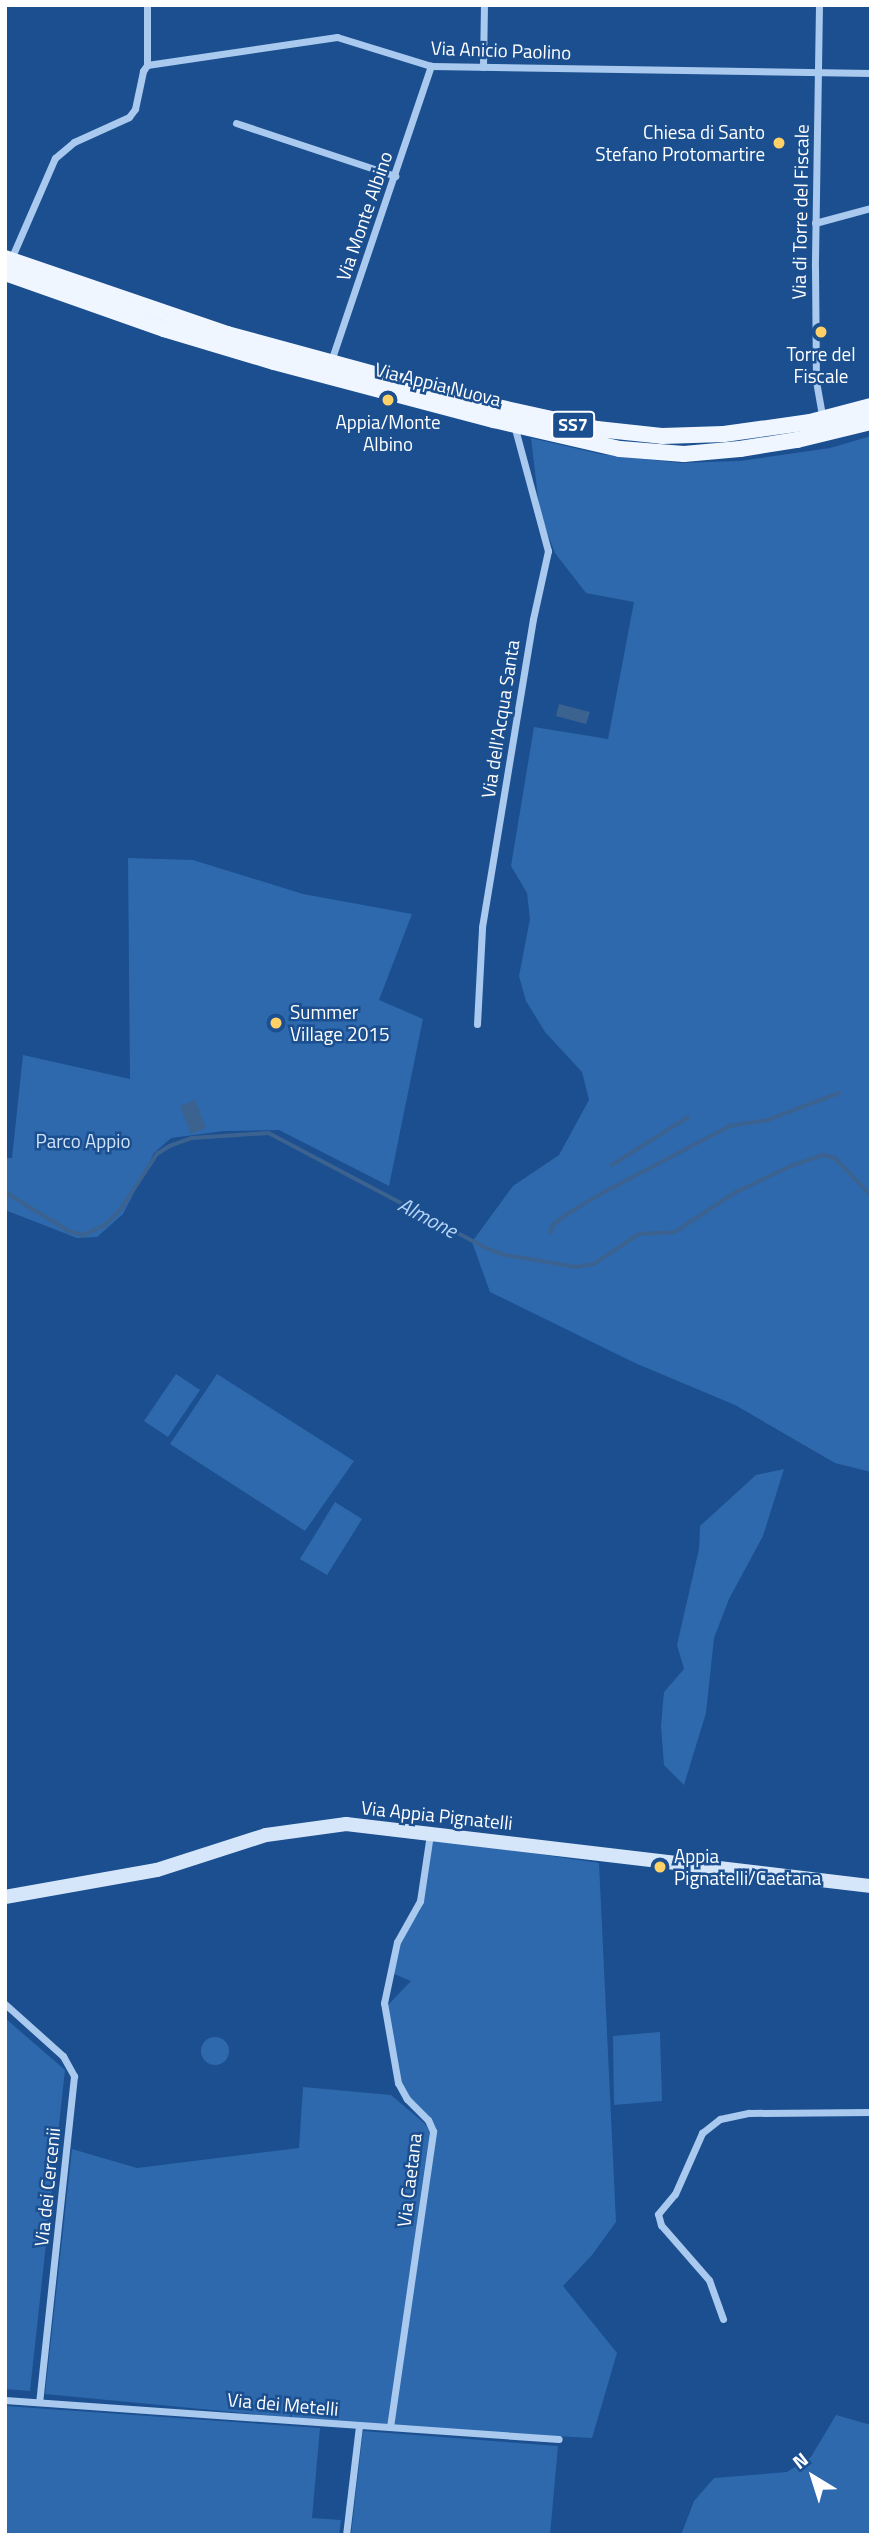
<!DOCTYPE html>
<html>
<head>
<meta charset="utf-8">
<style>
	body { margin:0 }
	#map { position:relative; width:876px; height:2540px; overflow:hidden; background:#1b4f8f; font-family:"Titillium Web",sans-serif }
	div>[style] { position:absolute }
	.green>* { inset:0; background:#2e69ad }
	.round { border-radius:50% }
	.water>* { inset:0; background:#3c6290 }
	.stream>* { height:3.5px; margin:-1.75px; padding:0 1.75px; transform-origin:1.75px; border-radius:1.75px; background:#3c6290 }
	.street>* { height:7px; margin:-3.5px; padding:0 3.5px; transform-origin:3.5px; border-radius:3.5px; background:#a9c9ee }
	.secondary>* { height:14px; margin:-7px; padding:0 7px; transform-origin:7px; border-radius:7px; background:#d6e6fa }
	.primary>* { height:16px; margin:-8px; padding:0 8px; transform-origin:8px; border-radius:8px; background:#f0f6ff }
	.dots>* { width:19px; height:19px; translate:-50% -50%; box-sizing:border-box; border:4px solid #1b4f8f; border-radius:50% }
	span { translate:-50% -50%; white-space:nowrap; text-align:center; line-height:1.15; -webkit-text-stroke:5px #1b4f8f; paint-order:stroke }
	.shield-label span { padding:2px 5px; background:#1b4f8f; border:2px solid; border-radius:5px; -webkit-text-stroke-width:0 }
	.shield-label { font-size:18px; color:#fff; font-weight:700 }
	.street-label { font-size:19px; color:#fff }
	.poi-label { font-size:19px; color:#fff }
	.right { translate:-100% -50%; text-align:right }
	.left { translate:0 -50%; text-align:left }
	.park-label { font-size:19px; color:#cfe3fa }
	.water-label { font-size:21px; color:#b5d3f5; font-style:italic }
	.frame { position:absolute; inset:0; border:7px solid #fff; pointer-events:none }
	.north { position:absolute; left:778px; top:2442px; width:70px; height:70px; -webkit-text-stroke:5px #1b4f8f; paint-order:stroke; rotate:322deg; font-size:19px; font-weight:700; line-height:28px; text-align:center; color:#fff }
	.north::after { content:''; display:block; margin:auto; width:24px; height:32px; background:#fff; clip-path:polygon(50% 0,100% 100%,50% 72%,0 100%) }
</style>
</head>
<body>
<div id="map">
	<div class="green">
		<i style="clip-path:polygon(871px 436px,871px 1472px,835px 1463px,735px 1405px,635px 1363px,490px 1292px,472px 1242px,513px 1186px,559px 1155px,589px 1100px,582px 1072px,545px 1032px,526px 1001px,519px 976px,530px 919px,527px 893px,511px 866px,534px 727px,608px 739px,634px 602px,586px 593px,555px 553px,540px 514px,531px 438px,600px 454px,680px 463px,740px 461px,830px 448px)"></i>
		<i style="clip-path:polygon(128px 858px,193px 860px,303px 894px,412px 914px,379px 1000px,423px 1019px,389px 1186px,279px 1130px,224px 1131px,171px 1138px,154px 1153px,123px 1214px,97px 1237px,77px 1238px,5px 1210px,5px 1158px,12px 1158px,23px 1055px,130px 1079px)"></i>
		<i style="clip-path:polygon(176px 1374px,200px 1390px,168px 1437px,144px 1421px)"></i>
		<i style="clip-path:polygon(217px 1374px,354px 1461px,305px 1531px,170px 1444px)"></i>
		<i style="clip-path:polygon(784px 1469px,763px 1536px,729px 1599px,714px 1638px,706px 1713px,684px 1785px,664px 1765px,661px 1726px,664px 1692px,684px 1669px,677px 1645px,699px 1549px,700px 1526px,756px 1475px)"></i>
		<i style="clip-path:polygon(335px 1502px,362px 1519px,327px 1575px,300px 1559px)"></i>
		<i style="clip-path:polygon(431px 1838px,599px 1863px,616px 2222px,592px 2255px,563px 2286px,617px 2353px,592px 2438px,390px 2427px,45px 2394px,72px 2149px,137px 2168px,299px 2148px,303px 2087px,391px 2095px,430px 2128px,410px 2102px,395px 2071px,384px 2009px,411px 1981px,394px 1974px,403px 1934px,420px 1911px)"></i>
		<i style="clip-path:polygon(5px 2018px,65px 2070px,30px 2391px,5px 2389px)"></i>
		<i style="clip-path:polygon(660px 2032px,662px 2101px,614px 2105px,613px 2036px)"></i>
		<i class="round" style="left:201px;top:2037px;width:28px;height:28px"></i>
		<i style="clip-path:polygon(5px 2406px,320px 2428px,312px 2518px,341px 2520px,339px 2535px,5px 2535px)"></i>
		<i style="clip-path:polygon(836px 2415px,871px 2425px,871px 2535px,681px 2535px,694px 2501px,714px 2478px,787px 2472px,811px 2457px)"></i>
		<i style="clip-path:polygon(363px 2431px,558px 2446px,550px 2535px,351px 2535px)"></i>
	</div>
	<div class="water">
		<i style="clip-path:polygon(559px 704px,590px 712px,586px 724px,556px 716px)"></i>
		<i style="clip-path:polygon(195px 1100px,206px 1128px,191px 1134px,180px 1106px)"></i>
	</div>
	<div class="stream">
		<i style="left:612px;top:1165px;width:89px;rotate:-32.1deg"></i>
		<i style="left:5px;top:1192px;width:75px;rotate:31.4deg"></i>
		<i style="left:69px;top:1231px;width:15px;rotate:16deg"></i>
		<i style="left:83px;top:1235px;width:24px;rotate:-24deg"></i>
		<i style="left:105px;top:1225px;width:23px;rotate:-45deg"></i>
		<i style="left:121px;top:1209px;width:66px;rotate:-56.8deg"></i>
		<i style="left:157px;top:1154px;width:15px;rotate:-32deg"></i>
		<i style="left:170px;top:1146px;width:23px;rotate:-20deg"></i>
		<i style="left:192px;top:1138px;width:77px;rotate:-3.7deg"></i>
		<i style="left:269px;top:1133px;width:246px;rotate:27.9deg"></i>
		<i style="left:486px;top:1248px;width:20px;rotate:20deg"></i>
		<i style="left:505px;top:1255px;width:72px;rotate:9.6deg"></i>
		<i style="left:576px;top:1267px;width:18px;rotate:-9deg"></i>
		<i style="left:594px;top:1264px;width:54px;rotate:-33.7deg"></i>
		<i style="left:639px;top:1234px;width:36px;rotate:-3deg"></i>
		<i style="left:675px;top:1232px;width:73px;rotate:-33.3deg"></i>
		<i style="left:736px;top:1192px;width:61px;rotate:-25.3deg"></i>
		<i style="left:791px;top:1166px;width:34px;rotate:-19deg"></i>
		<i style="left:823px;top:1155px;width:12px;rotate:14deg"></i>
		<i style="left:835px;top:1158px;width:52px;rotate:45.8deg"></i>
		<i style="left:550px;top:1233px;width:9px;rotate:-69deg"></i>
		<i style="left:553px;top:1225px;width:18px;rotate:-38deg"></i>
		<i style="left:567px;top:1214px;width:45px;rotate:-30.5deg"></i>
		<i style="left:606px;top:1191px;width:140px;rotate:-27.7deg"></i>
		<i style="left:730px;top:1126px;width:38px;rotate:-9deg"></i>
		<i style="left:768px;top:1120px;width:76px;rotate:-20.8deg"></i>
	</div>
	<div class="street">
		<i style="left:147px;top:5px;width:60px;rotate:90deg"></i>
		<i style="left:819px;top:5px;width:262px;rotate:90.9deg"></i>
		<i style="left:815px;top:267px;width:114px;rotate:89.5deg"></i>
		<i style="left:816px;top:381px;width:40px;rotate:80deg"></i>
		<i style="left:483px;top:67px;width:62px;rotate:-89.1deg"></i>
		<i style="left:236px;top:123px;width:168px;rotate:18.4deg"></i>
		<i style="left:815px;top:223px;width:58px;rotate:-15deg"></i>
		<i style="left:11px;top:259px;width:110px;rotate:-66.5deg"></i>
		<i style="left:55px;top:158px;width:25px;rotate:-40deg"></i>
		<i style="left:74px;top:142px;width:60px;rotate:-24.4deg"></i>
		<i style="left:129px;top:117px;width:10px;rotate:-53deg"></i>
		<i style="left:135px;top:109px;width:39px;rotate:-78deg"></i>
		<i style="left:143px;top:71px;width:7px;rotate:-56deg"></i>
		<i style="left:147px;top:65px;width:192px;rotate:-8.4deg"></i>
		<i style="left:337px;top:37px;width:98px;rotate:17.1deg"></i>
		<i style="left:431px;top:66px;width:440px;rotate:0.9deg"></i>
		<i style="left:330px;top:364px;width:315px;rotate:-71.3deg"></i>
		<i style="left:477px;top:1024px;width:97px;rotate:-87deg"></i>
		<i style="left:482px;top:927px;width:312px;rotate:-80.6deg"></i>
		<i style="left:533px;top:619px;width:70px;rotate:-77.6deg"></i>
		<i style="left:548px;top:551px;width:131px;rotate:-105.1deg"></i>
		<i style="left:5px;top:2004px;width:78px;rotate:41.9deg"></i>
		<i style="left:63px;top:2056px;width:23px;rotate:61deg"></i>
		<i style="left:74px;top:2076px;width:328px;rotate:96.1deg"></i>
		<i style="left:723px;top:2319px;width:41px;rotate:-109.7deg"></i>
		<i style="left:709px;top:2280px;width:73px;rotate:-131.1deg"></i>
		<i style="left:661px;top:2225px;width:11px;rotate:-105deg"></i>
		<i style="left:658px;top:2214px;width:26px;rotate:-50deg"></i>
		<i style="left:675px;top:2194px;width:67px;rotate:-66.1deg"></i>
		<i style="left:702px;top:2133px;width:23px;rotate:-38deg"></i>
		<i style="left:720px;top:2119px;width:30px;rotate:-12deg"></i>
		<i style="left:749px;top:2113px;width:122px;rotate:-0.5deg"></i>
		<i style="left:5px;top:2400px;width:555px;rotate:4.03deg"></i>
		<i style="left:390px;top:2427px;width:299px;rotate:-81.7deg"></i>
		<i style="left:433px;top:2131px;width:12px;rotate:-114deg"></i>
		<i style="left:428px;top:2120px;width:30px;rotate:-135deg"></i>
		<i style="left:407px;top:2099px;width:18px;rotate:-119deg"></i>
		<i style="left:398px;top:2083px;width:81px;rotate:-99.9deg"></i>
		<i style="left:384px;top:2003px;width:62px;rotate:-78deg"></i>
		<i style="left:397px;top:1942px;width:47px;rotate:-60.7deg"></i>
		<i style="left:420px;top:1901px;width:68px;rotate:-81.5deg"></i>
		<i style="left:346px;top:2535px;width:110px;rotate:-83.2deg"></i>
	</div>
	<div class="secondary">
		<i style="left:5px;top:1897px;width:154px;rotate:-10.1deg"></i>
		<i style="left:157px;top:1870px;width:114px;rotate:-17.8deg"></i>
		<i style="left:266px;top:1835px;width:81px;rotate:-7.8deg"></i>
		<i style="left:346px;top:1824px;width:529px;rotate:6.74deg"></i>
	</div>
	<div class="primary">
		<i style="left:5px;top:258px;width:235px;rotate:18.9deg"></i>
		<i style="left:227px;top:334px;width:266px;rotate:15.2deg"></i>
		<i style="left:484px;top:404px;width:116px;rotate:12.5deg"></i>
		<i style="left:597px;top:429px;width:65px;rotate:6.1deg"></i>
		<i style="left:662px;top:436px;width:62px;rotate:-1.8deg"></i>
		<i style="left:724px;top:434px;width:87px;rotate:-7.9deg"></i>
		<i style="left:810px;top:422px;width:63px;rotate:-14.7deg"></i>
		<i style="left:5px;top:273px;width:169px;rotate:19.4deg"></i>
		<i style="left:164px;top:329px;width:115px;rotate:16.7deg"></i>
		<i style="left:274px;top:362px;width:228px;rotate:14.8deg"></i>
		<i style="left:494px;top:420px;width:129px;rotate:13deg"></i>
		<i style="left:620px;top:449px;width:64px;rotate:4.5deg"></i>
		<i style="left:684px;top:454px;width:56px;rotate:-5.1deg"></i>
		<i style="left:740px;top:449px;width:58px;rotate:-9deg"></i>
		<i style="left:797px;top:440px;width:76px;rotate:-13.7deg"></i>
	</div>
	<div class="dots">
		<i style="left:779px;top:143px;background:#ffd166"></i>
		<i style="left:821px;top:332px;background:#ffd166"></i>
		<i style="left:388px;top:400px;background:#ffd166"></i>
		<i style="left:276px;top:1023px;background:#ffd166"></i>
		<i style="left:660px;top:1867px;background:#ffd166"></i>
	</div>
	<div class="shield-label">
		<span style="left:573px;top:425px">SS7</span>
	</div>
	<div class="street-label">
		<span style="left:501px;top:50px;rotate:2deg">Via Anicio Paolino</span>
		<span style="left:800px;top:212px;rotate:-89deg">Via di Torre del Fiscale</span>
		<span style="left:364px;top:216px;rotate:-71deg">Via Monte Albino</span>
		<span style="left:438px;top:384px;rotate:14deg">Via Appia Nuova</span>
		<span style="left:500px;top:719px;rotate:-81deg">Via dell'Acqua Santa</span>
		<span style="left:437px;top:1815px;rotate:6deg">Via Appia Pignatelli</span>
		<span style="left:409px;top:2180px;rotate:-83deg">Via Caetana</span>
		<span style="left:47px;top:2187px;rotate:-84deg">Via dei Cercenii</span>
		<span style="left:283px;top:2404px;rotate:5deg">Via dei Metelli</span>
	</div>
	<div class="poi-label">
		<span class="right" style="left:765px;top:143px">Chiesa di Santo<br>Stefano Protomartire</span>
		<span style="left:821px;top:365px">Torre del<br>Fiscale</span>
		<span style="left:388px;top:433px">Appia/Monte<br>Albino</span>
		<span class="left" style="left:290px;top:1023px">Summer<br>Village 2015</span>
		<span class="left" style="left:674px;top:1867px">Appia<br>Pignatelli/Caetana</span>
	</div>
	<div class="park-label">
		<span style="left:83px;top:1141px">Parco Appio</span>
	</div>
	<div class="water-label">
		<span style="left:428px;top:1217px;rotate:28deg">Almone</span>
	</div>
	<div class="frame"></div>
	<div class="north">N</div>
</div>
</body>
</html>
